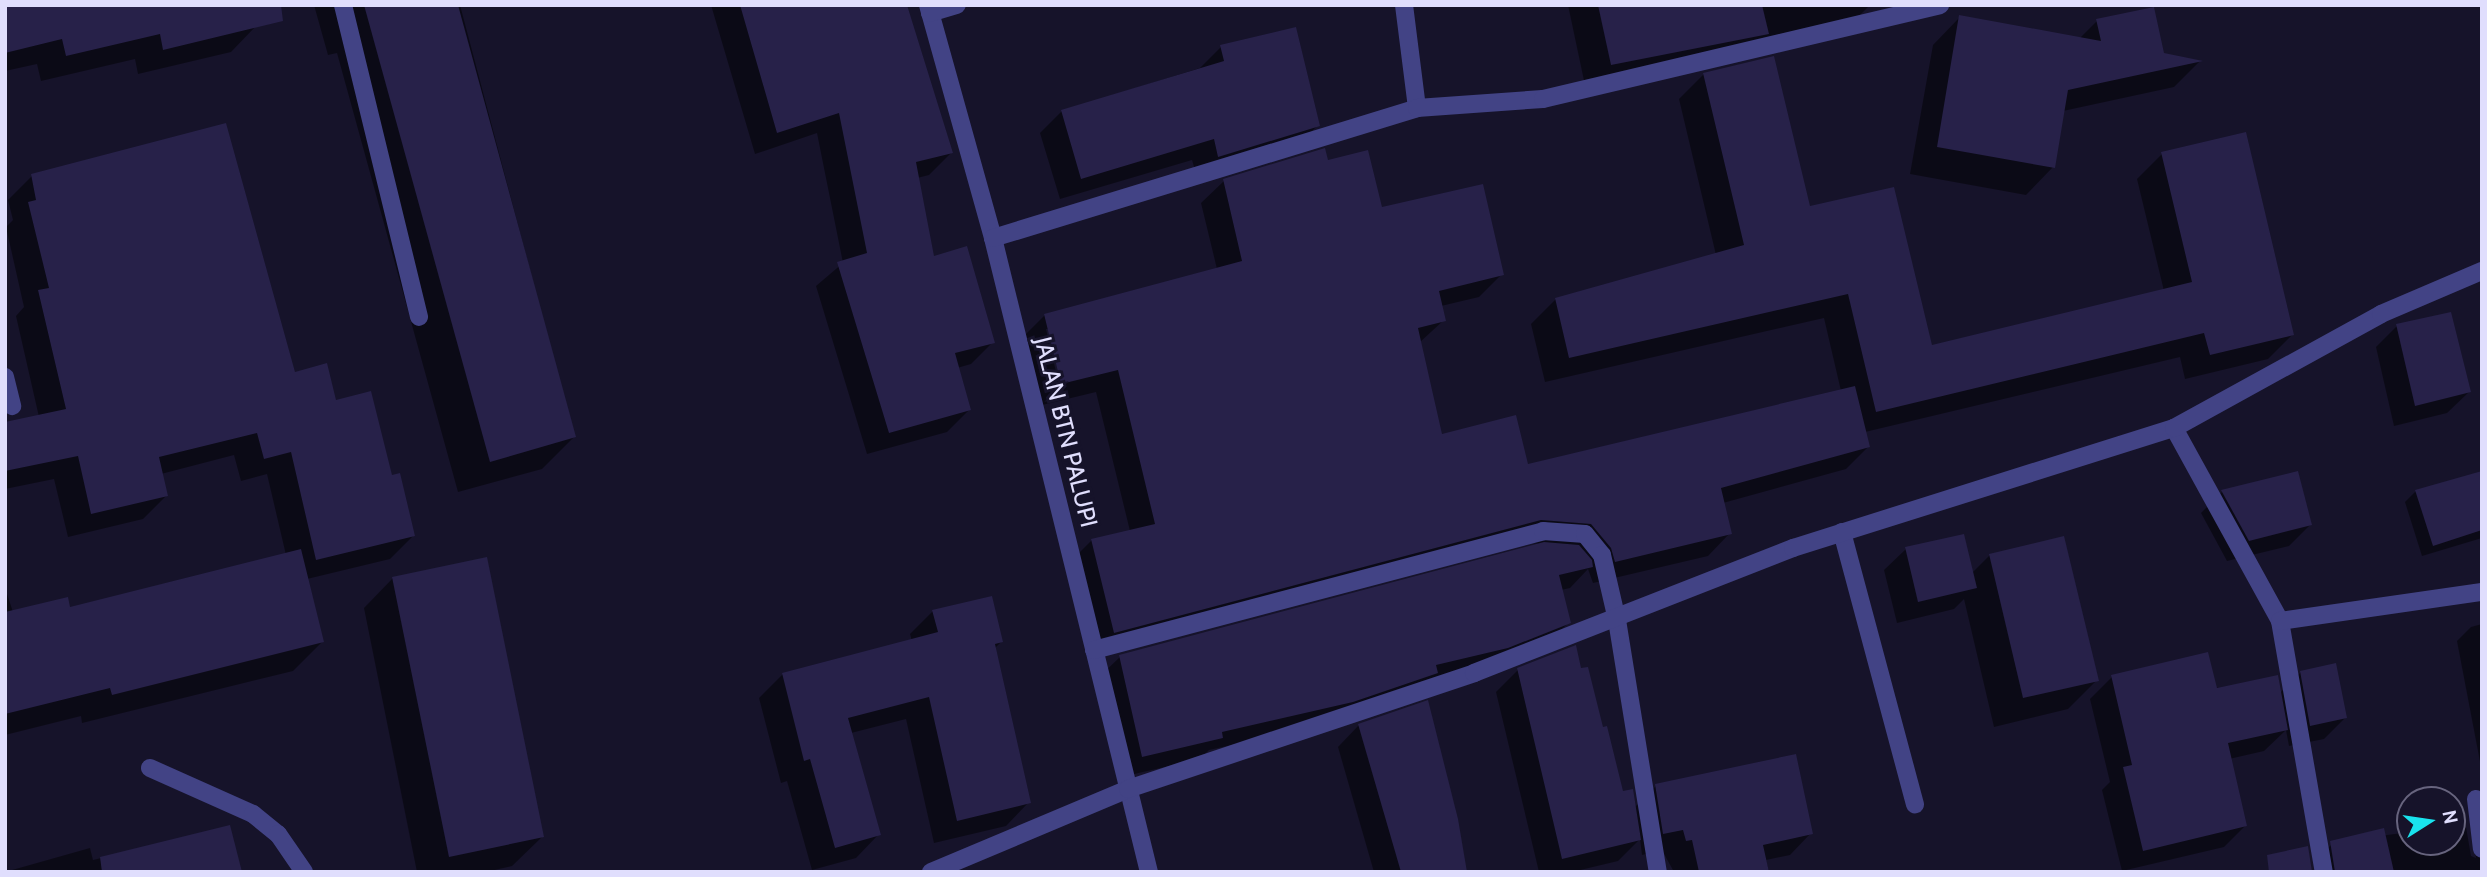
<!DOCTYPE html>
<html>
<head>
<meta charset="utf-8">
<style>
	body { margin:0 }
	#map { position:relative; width:2487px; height:877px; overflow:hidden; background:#16132a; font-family:Cabin,sans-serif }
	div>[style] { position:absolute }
	.shadow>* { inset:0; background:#0007 }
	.building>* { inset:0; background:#272149 }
	.minor>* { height:18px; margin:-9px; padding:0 9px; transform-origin:9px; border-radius:9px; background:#424385 }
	span { translate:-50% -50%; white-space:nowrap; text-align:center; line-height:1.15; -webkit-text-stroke:6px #16132a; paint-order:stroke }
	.street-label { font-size:24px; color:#e0defd }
	.frame { position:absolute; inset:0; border:7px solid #e0defd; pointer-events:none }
	.north { position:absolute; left:2396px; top:786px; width:70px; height:70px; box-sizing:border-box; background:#16132a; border:2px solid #67647e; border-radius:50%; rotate:78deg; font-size:19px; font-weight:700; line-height:28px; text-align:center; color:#e0defd }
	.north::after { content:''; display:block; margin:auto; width:24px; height:32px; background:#19e3ee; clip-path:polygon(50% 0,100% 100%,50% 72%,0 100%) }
</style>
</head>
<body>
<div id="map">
	<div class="shadow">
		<i style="clip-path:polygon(5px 5px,256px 26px,231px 52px,138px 74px,135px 59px,41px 81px,37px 64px,5px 71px)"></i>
		<i style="clip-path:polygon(314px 5px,460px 5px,574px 437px,542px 469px,458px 492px,337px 53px,328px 55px)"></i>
		<i style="clip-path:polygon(711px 5px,856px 5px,951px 153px,929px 175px,917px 178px,933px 258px,993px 342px,971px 364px,957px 368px,969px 410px,947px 432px,867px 454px,816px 286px,843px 263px,817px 133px,755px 154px)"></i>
		<i style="clip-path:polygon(1568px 5px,1870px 5px,1850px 25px,1586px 90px)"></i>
		<i style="clip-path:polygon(1960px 17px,2079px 39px,2097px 21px,2163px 54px,2200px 61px,2174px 87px,2063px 111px,2053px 167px,2026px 195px,1910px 174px,1933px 45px)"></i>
		<i style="clip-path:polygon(1221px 47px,1318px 125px,1296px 147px,1197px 177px,1192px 160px,1060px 199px,1040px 133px,1062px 111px,1200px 68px)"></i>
		<i style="clip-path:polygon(evenodd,1704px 74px,1809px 209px,1931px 347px,2164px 291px,2137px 179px,2162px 154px,2293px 334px,2268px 359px,2185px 379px,2180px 357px,1865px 432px,1868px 447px,1846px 469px,1723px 503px,1730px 533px,1708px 556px,1593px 583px,1588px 569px,1570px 588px,1561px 590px,1569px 622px,1547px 644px,1330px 723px,1209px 750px,1200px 759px,1121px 777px,1098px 678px,1120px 657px,1544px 544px,1517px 542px,1091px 654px,1069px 563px,1092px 540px,1130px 531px,1096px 392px,1038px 406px,1022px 338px,1045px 315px,1217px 269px,1201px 203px,1224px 181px,1326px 162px,1380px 209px,1502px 274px,1479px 297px,1441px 306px,1444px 320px,1419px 343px,1441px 436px,1526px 466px,1841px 391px,1824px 318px,1545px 382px,1531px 324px,1556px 299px,1716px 255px,1679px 99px,1704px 74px,1046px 329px,1049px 329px,1064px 392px,1061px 393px,1046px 329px)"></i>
		<i style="clip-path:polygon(32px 176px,334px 402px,391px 477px,413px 536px,390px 559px,307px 579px,323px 641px,293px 671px,82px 723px,81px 716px,5px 735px,5px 588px,13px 612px,69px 609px,286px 555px,267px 474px,241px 481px,234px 455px,161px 474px,166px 496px,143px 519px,68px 537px,54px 479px,5px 489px,5px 424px,39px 417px,16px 316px,24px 307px,6px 227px,13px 220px,8px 200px)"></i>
		<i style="clip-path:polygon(2397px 326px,2469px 392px,2447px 413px,2394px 426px,2376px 347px)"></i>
		<i style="clip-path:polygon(2482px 474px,2482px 538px,2422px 556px,2405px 502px,2416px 491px)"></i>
		<i style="clip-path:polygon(2222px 492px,2311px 524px,2289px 546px,2227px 561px,2201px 513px)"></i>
		<i style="clip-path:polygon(1906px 549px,1972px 573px,1990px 555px,2097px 680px,2068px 709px,1994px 727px,1964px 599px,1954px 609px,1897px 623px,1884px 570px)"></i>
		<i style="clip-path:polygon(393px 578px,542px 837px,512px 866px,486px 872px,417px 872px,364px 608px)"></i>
		<i style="clip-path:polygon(933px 611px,1001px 642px,995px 648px,1029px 802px,1006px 826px,934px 843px,906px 719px,851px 733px,879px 834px,856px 858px,812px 870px,787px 781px,781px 783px,759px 698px,783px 674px,912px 641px,910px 634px)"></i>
		<i style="clip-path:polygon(2482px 624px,2482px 772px,2457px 641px,2471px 627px)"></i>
		<i style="clip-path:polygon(1518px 670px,1580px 670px,1622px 793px,1634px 808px,1656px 786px,1811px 833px,1790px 855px,1766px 860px,1769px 872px,1674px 872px,1662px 850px,1642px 855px,1640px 839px,1618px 861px,1572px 872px,1539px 872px,1496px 692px)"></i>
		<i style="clip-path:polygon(2301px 672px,2346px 717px,2324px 739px,2289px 746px,2286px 730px,2264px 751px,2229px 759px,2245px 826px,2224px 847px,2122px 871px,2102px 790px,2110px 782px,2090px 699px,2112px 677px,2279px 694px)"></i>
		<i style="clip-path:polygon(1359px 725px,1465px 872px,1374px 872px,1338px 747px)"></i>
		<i style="clip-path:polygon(2465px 821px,2471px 856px,2476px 858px,2473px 833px,2482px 824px,2482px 872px,2320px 872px,2317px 859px,2334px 842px,2410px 832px,2410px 842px,2452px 842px,2452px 824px)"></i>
		<i style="clip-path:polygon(229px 827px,240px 872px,5px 872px,90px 848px,93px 860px)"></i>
	</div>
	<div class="building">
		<i style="clip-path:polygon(5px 5px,281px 5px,283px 21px,163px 50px,160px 34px,66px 56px,62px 39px,5px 53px)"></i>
		<i style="clip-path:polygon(364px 5px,458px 5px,576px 437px,490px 462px)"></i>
		<i style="clip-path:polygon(740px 5px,907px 5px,953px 153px,916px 162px,934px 256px,967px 246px,995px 343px,955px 353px,971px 410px,889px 433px,837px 262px,867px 253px,839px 113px,777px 133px)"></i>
		<i style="clip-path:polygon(1598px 5px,1762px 5px,1769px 34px,1611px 65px)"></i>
		<i style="clip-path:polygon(2154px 7px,2164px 53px,2203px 61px,2068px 90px,2055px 168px,1937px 147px,1959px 15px,2101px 41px,2096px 19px)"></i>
		<i style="clip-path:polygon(1296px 27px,1320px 126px,1218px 157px,1214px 139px,1081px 179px,1061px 110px,1224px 61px,1220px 45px)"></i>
		<i style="clip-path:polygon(1774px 56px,1810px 206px,1894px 187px,1932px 345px,2192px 282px,2161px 152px,2246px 132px,2294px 335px,2210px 355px,2204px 333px,1876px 412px,1848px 294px,1569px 358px,1555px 298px,1744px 245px,1703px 73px)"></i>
		<i style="clip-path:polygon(226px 123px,295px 372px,327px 363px,336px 400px,371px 391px,392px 475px,400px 473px,415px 536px,316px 560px,291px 452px,264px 459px,257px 433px,159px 457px,168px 496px,91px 514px,78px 456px,5px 471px,5px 422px,66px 409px,38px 290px,49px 288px,28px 202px,36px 200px,31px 174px)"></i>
		<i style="clip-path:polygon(1325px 148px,1328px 160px,1368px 150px,1382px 207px,1483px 184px,1504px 275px,1439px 291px,1446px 321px,1418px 328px,1442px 434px,1516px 415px,1528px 464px,1855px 386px,1870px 447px,1721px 488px,1732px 534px,1615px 562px,1611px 548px,1591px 524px,1541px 520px,1114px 633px,1091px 539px,1155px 524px,1118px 370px,1061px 384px,1044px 314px,1242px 261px,1223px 179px)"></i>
		<i style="clip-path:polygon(2451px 312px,2471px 392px,2415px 406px,2396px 324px)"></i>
		<i style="clip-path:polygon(2298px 471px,2312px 525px,2249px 541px,2221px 490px)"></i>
		<i style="clip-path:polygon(2482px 471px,2482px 530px,2433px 546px,2415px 490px)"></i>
		<i style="clip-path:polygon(1964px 534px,1977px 588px,1918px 602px,1905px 547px)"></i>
		<i style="clip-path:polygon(2064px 536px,2099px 681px,2023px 698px,1989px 554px)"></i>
		<i style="clip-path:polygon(1544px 542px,1579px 545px,1592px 560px,1593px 567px,1559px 575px,1571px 623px,1508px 648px,1436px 665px,1438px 673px,1353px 702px,1222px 732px,1223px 738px,1142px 757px,1119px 655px)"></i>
		<i style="clip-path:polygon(301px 549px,324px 642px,112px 695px,110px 688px,5px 714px,5px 612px,68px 597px,70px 607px)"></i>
		<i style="clip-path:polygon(487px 557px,544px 837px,449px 857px,392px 577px)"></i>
		<i style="clip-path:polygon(992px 596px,1003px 642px,995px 644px,1031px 803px,957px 821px,929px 697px,848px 718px,881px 835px,835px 848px,810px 759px,804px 761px,782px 673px,938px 632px,932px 610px)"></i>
		<i style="clip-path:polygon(1576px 645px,1581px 668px,1588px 667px,1603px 727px,1607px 726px,1623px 791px,1633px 789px,1641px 840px,1562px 859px,1517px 668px)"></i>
		<i style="clip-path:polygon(2208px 652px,2217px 688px,2278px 675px,2288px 730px,2228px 743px,2247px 826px,2143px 851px,2123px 767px,2132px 765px,2111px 675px)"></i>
		<i style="clip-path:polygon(2336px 663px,2347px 718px,2310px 726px,2300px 671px)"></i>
		<i style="clip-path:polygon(1428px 700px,1458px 819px,1467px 872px,1401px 872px,1358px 724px)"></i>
		<i style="clip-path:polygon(1796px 754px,1813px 834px,1763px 845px,1769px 872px,1699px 872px,1692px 840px,1686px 841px,1683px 830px,1663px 834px,1655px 784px)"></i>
		<i style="clip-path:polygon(230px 825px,242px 872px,102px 872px,100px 857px)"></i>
		<i style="clip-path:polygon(2384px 828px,2394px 872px,2335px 872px,2330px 841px)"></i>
		<i style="clip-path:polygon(2308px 846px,2312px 872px,2269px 872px,2267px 855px)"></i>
	</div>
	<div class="minor">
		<i style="left:343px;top:5px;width:321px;rotate:76.3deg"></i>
		<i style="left:928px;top:5px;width:242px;rotate:74.4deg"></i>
		<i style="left:993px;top:238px;width:653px;rotate:76.18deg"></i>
		<i style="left:1404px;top:5px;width:104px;rotate:82.8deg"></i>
		<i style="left:930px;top:13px;width:28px;rotate:-17deg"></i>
		<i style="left:993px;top:238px;width:443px;rotate:-17deg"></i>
		<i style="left:1417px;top:108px;width:126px;rotate:-4.1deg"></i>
		<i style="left:1543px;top:99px;width:408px;rotate:-13.3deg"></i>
		<i style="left:5px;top:377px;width:30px;rotate:76deg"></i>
		<i style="left:2174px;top:428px;width:220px;rotate:61.2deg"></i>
		<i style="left:2280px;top:621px;width:255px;rotate:80.1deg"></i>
		<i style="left:1842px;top:532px;width:282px;rotate:75deg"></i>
		<i style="left:2280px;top:621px;width:204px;rotate:-8.2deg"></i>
		<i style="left:1094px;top:650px;width:465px;rotate:-14.8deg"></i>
		<i style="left:1543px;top:531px;width:42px;rotate:4.1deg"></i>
		<i style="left:1585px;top:534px;width:27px;rotate:51deg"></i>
		<i style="left:1602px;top:555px;width:67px;rotate:77deg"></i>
		<i style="left:1617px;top:620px;width:255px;rotate:80.8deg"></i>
		<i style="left:150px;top:768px;width:113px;rotate:24.1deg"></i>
		<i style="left:253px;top:814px;width:32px;rotate:39deg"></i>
		<i style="left:278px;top:834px;width:46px;rotate:55.6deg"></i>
		<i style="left:2476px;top:799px;width:50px;rotate:83.2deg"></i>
		<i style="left:931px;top:872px;width:214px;rotate:-22.8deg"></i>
		<i style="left:1128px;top:789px;width:365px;rotate:-18.5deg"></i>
		<i style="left:1474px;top:673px;width:343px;rotate:-21.4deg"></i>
		<i style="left:1793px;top:548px;width:399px;rotate:-17.5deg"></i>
		<i style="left:2174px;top:428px;width:236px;rotate:-28.8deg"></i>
		<i style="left:2381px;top:314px;width:110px;rotate:-23.1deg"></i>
	</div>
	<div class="street-label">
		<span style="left:1066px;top:432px;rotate:76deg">JALAN BTN PALUPI</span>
	</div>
	<div class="frame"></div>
	<div class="north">N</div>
</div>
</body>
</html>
